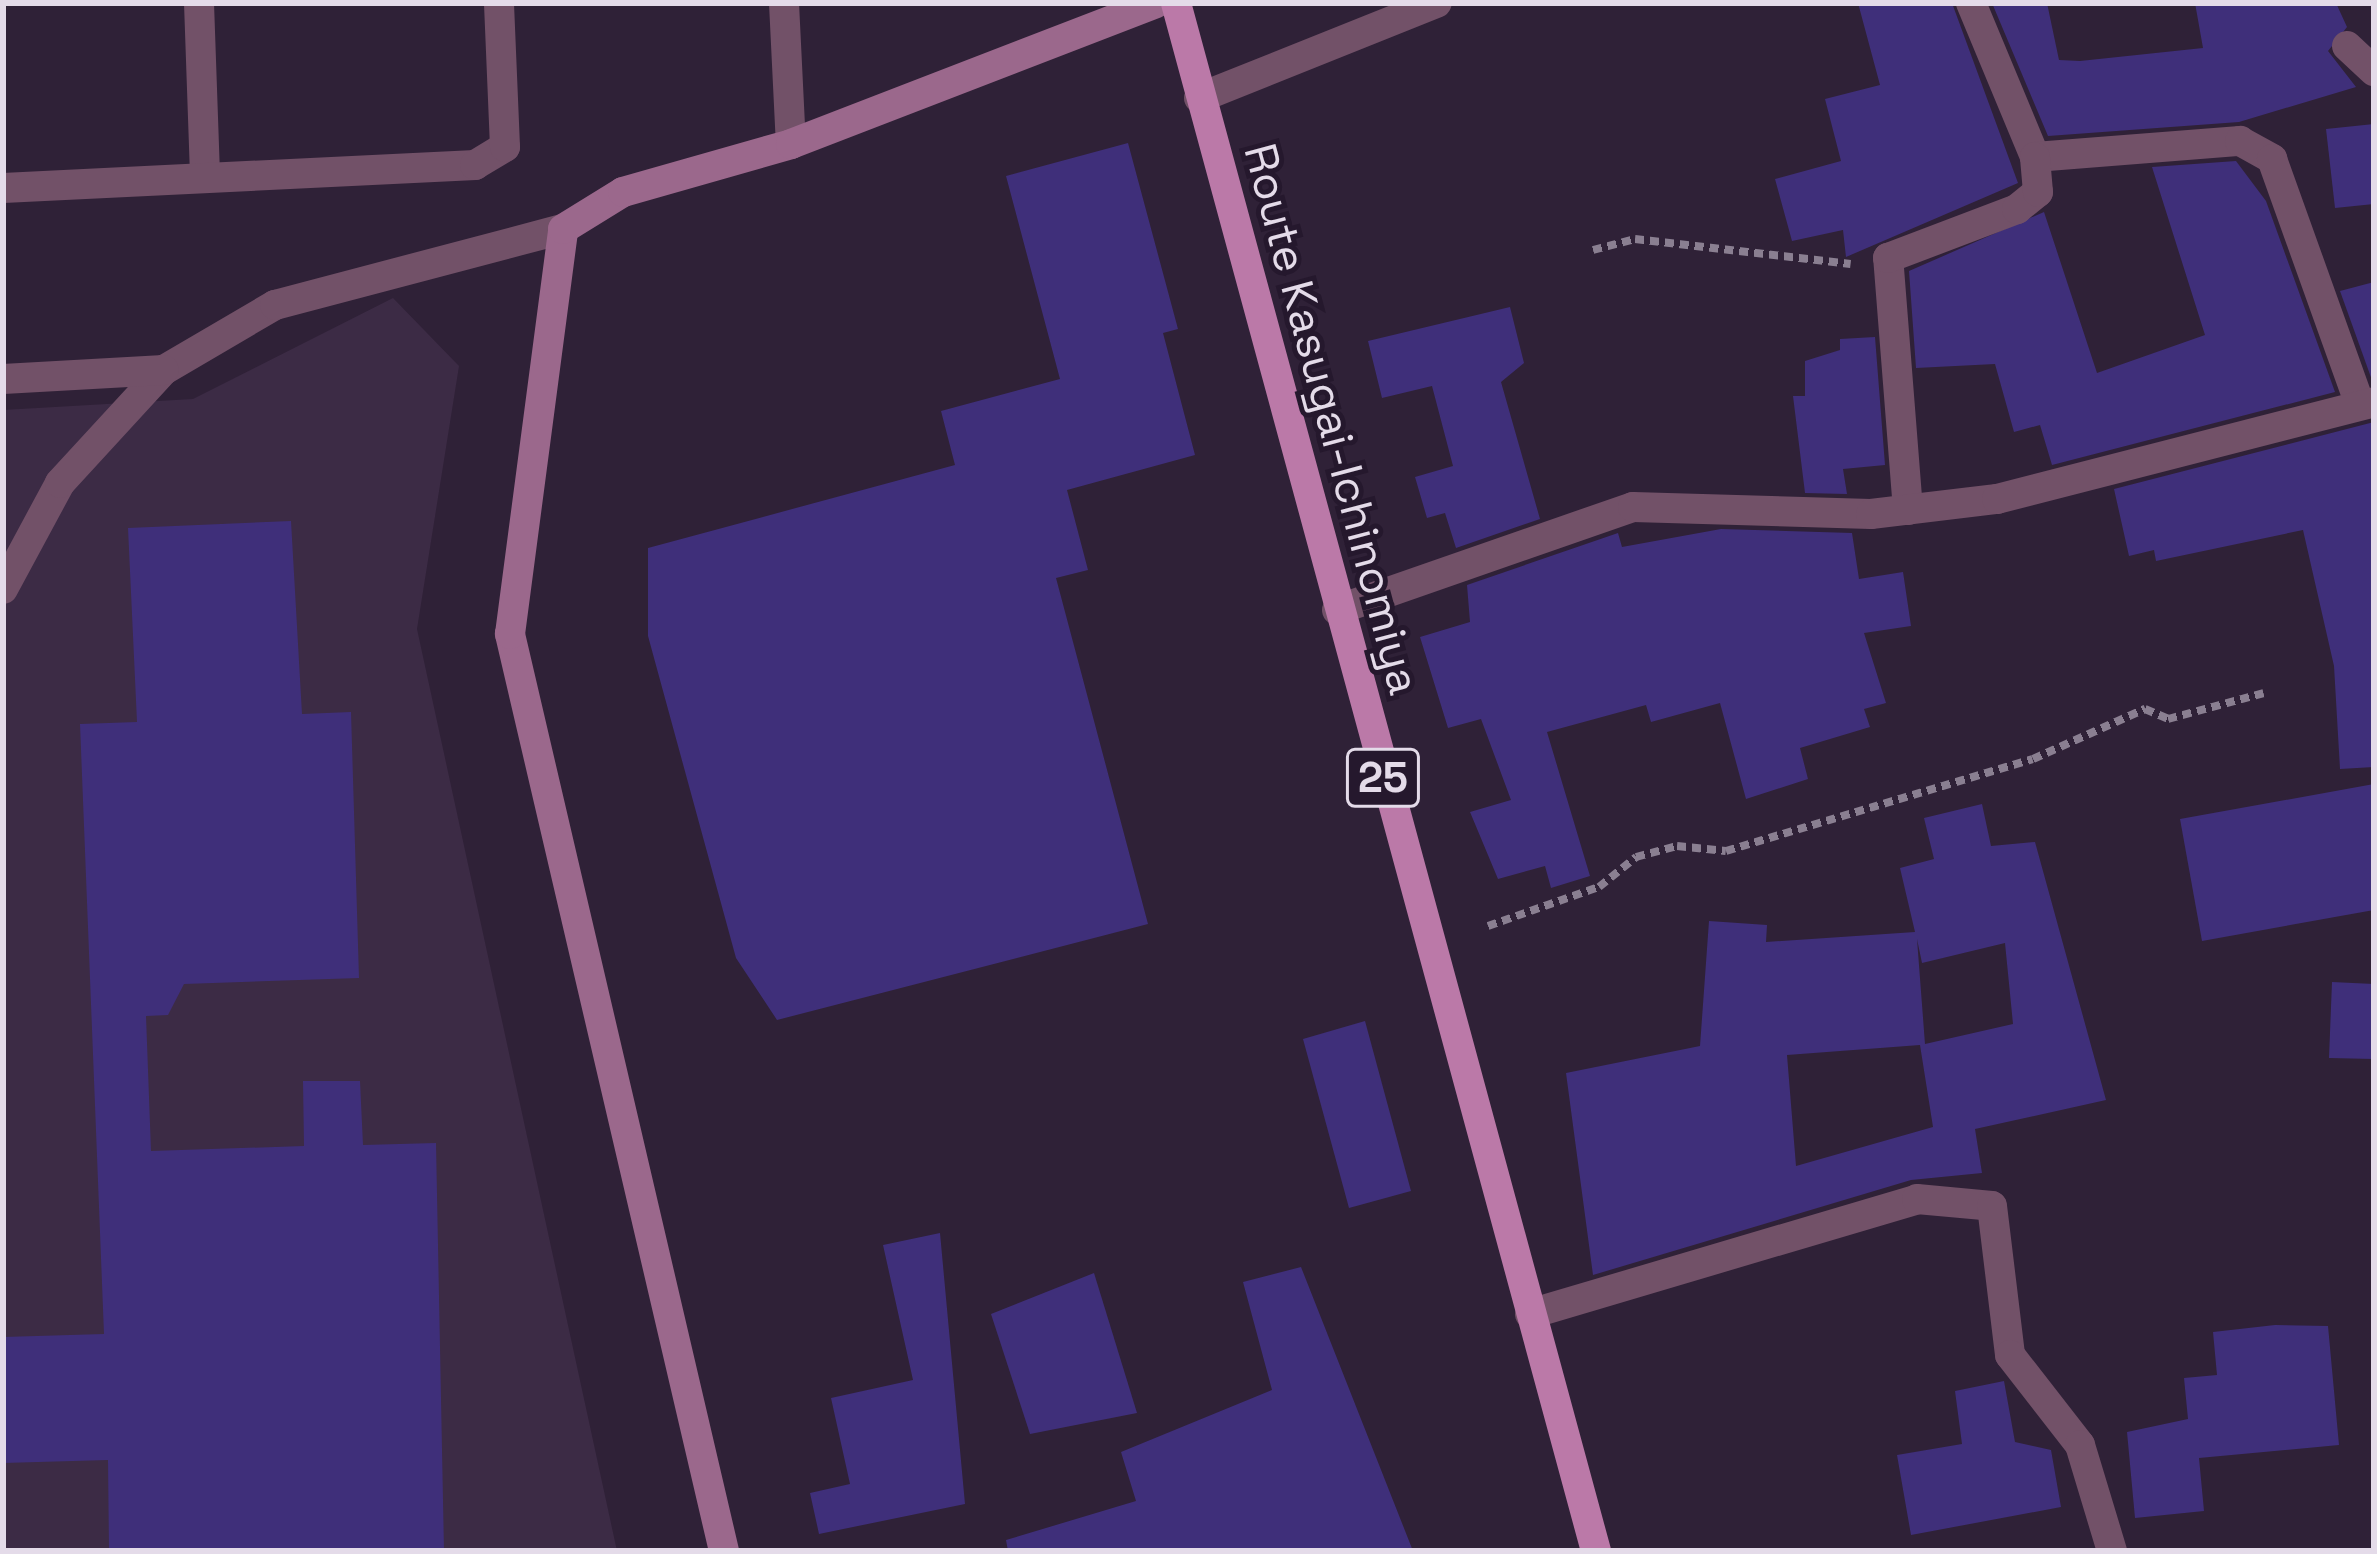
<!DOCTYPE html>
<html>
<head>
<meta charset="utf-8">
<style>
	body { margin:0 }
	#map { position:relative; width:2377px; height:1554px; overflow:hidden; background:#2f2137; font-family:"Space Grotesk",sans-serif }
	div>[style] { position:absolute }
	.built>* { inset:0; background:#3c2b45 }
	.building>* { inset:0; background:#3f2f7a }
	.path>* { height:8px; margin-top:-4px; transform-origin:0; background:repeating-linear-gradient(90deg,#8a7f91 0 9px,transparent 0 15px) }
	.lane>* { height:30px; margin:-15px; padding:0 15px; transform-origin:15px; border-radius:15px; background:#725168 }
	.street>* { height:30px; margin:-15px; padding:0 15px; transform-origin:15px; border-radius:15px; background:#725168 }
	.secondary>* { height:30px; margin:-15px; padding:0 15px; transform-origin:15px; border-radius:15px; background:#9b688c }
	.primary>* { height:30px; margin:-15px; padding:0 15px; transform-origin:15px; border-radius:15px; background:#bb79a8 }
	span { translate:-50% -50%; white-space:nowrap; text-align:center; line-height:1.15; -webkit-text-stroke:10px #25182d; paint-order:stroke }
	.shield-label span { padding:3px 9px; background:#25182d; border:3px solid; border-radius:9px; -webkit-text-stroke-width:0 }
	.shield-label { font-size:42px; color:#e4dbe9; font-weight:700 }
	.street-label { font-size:45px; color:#e4dbe9 }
	.frame { position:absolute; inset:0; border:6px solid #e4dbe9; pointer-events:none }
</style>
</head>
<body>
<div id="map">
	<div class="built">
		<i style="clip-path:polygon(393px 298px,459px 366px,417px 629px,617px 1551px,3px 1551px,3px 410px,193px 399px)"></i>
	</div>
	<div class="building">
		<i style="clip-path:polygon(1858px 3px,1952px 3px,2018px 183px,1846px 257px,1843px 230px,1792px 241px,1775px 179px,1841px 161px,1825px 99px,1880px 85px)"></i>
		<i style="clip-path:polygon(1992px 3px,2047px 3px,2059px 60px,2080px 61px,2203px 48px,2195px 3px,2336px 3px,2347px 27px,2328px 51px,2356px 87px,2239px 122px,2048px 136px)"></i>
		<i style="clip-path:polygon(2374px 124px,2374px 204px,2335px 208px,2326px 129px)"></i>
		<i style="clip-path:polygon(1128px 143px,1178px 329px,1163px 333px,1195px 455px,1067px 490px,1088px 570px,1056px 578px,1148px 924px,777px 1020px,736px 958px,648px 636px,648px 548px,955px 465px,941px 411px,1060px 379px,1006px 176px)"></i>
		<i style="clip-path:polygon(2236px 161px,2266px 201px,2335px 392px,2052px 465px,2040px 425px,2014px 432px,1995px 364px,1916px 368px,1909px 271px,2044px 212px,2097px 373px,2205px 335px,2152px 167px)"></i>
		<i style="clip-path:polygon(2374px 282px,2374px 383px,2373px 383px,2340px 291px)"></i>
		<i style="clip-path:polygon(1510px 307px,1524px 363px,1501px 382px,1540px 519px,1456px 548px,1445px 513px,1427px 518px,1415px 477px,1453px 466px,1432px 386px,1382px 398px,1368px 341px)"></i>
		<i style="clip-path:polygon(1875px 337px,1885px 465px,1843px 469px,1847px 494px,1805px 493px,1793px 396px,1805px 396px,1805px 361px,1840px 350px,1840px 339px)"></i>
		<i style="clip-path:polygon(2374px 422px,2374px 767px,2340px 769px,2334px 666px,2303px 530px,2156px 561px,2154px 550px,2129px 556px,2114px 489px)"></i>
		<i style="clip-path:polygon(291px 521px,302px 714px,351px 712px,359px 978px,184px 984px,168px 1015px,146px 1016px,151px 1151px,304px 1146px,303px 1081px,360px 1081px,363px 1145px,436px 1143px,444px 1551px,109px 1551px,108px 1460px,3px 1463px,3px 1337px,104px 1334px,80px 724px,137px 722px,128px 528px)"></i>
		<i style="clip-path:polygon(1721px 529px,1852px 533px,1859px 579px,1903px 572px,1911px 626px,1864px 633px,1886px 703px,1864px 709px,1870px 727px,1800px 748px,1808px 779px,1746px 799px,1720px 703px,1651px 722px,1646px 705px,1547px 732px,1590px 876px,1551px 888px,1545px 866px,1498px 879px,1470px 812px,1511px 800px,1481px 719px,1448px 728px,1420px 637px,1470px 622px,1467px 585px,1618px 533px,1622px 547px)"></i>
		<i style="clip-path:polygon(2374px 784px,2374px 910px,2202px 941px,2180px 819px)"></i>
		<i style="clip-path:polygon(evenodd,1982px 804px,1991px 846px,2035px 842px,2106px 1100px,1975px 1129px,1982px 1173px,1911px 1180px,1593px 1275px,1566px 1073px,1700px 1046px,1709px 921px,1767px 925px,1766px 942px,1915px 932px,1900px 868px,1934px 859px,1924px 818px,1982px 804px,1917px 939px,1922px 963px,2005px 943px,2013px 1024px,1925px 1044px,1917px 939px,1982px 804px,1920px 1045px,1933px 1127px,1796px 1166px,1787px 1055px,1920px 1045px)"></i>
		<i style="clip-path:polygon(2332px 982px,2374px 984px,2374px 1059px,2329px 1058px)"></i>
		<i style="clip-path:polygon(1365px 1021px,1411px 1191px,1349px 1208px,1303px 1039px)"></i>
		<i style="clip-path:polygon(940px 1233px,965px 1504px,819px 1534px,810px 1493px,850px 1484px,831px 1398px,913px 1380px,883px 1245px)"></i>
		<i style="clip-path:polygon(1301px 1267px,1413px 1551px,1008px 1551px,1006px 1540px,1136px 1501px,1121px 1452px,1272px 1390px,1243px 1282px)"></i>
		<i style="clip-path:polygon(1094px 1273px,1137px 1413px,1030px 1434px,991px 1314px)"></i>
		<i style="clip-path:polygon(2275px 1325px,2328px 1326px,2339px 1445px,2199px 1458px,2204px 1511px,2135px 1518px,2127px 1432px,2188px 1419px,2184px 1378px,2217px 1375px,2213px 1332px)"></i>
		<i style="clip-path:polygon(2004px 1381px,2015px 1442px,2051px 1450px,2061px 1507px,1911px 1535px,1897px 1455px,1962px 1444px,1955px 1391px)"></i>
	</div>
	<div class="path">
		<i style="left:1593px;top:250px;width:43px;rotate:-14.7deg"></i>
		<i style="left:1635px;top:239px;width:217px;rotate:6.6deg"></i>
		<i style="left:1488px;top:926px;width:118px;rotate:-19.4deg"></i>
		<i style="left:1599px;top:887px;width:48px;rotate:-39deg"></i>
		<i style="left:1636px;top:857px;width:42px;rotate:-15deg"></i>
		<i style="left:1677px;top:846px;width:49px;rotate:5.8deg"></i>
		<i style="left:1726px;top:851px;width:320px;rotate:-16.7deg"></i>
		<i style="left:2033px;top:759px;width:123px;rotate:-24.1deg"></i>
		<i style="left:2145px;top:709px;width:25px;rotate:23deg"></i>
		<i style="left:2168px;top:719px;width:99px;rotate:-15.2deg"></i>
	</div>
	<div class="lane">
		<i style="left:3px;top:589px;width:120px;rotate:-61.7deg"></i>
		<i style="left:60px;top:483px;width:154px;rotate:-47.4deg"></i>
		<i style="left:164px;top:370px;width:129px;rotate:-30.4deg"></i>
		<i style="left:275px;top:305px;width:298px;rotate:-14.8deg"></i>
	</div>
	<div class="street">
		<i style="left:199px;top:3px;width:169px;rotate:88deg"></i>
		<i style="left:784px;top:3px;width:141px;rotate:87.2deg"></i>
		<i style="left:1971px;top:3px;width:167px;rotate:67.4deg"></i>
		<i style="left:2035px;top:157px;width:206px;rotate:-4.5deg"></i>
		<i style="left:2240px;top:141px;width:37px;rotate:29deg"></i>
		<i style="left:2272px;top:159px;width:261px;rotate:70.3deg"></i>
		<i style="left:2347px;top:46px;width:37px;rotate:43deg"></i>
		<i style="left:1199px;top:98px;width:256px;rotate:-21.8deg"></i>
		<i style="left:3px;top:188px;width:473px;rotate:-2.8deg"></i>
		<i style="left:475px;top:165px;width:35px;rotate:-31deg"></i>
		<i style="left:505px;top:147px;width:144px;rotate:-92.4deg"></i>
		<i style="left:3px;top:379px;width:161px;rotate:-3.2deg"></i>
		<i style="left:1908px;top:510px;width:253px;rotate:-94.5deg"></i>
		<i style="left:1888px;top:258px;width:138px;rotate:-20.8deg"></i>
		<i style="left:2017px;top:209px;width:27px;rotate:-39deg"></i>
		<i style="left:2038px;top:192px;width:35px;rotate:-95deg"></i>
		<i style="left:1337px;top:610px;width:313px;rotate:-19.2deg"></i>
		<i style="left:1633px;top:507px;width:238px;rotate:1.7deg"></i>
		<i style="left:1871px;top:514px;width:127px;rotate:-6.8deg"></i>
		<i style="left:1997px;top:499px;width:389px;rotate:-14.4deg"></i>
		<i style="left:1530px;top:1314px;width:404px;rotate:-16.5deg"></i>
		<i style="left:1917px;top:1199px;width:75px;rotate:5.3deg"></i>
		<i style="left:1992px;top:1206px;width:150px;rotate:83.1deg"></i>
		<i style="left:2010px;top:1355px;width:114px;rotate:52.1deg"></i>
		<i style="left:2080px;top:1445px;width:111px;rotate:73.2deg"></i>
	</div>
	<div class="secondary">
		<i style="left:724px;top:1551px;width:942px;rotate:-103.14deg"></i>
		<i style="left:510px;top:634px;width:408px;rotate:-82.5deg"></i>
		<i style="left:563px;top:229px;width:70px;rotate:-31.7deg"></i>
		<i style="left:623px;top:192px;width:175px;rotate:-15.9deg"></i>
		<i style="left:791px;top:144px;width:391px;rotate:-21.1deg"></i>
	</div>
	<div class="primary">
		<i style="left:1176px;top:3px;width:1604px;rotate:74.82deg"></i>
	</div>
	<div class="shield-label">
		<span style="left:1383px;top:778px">25</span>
	</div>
	<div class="street-label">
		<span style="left:1332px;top:419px;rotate:75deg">Route Kasugai-Ichinomiya</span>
	</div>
	<div class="frame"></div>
</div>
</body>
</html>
